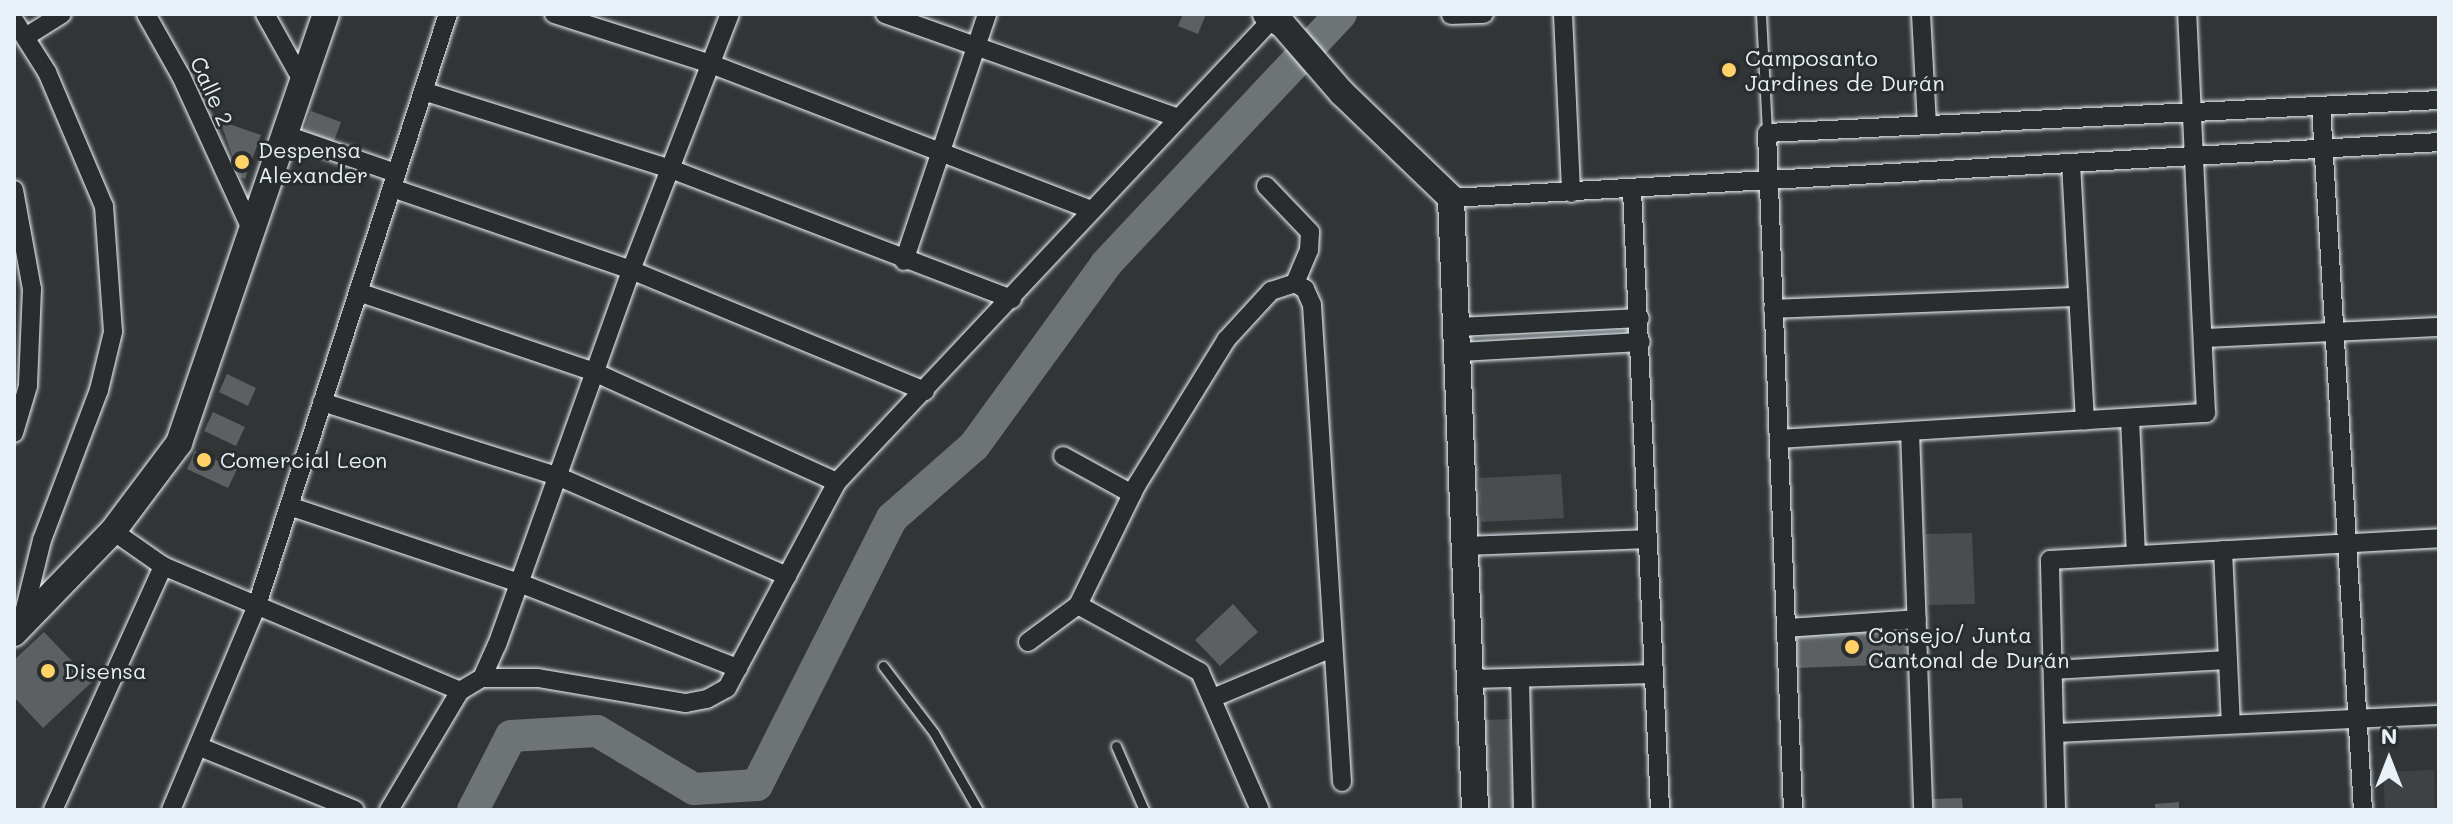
<!DOCTYPE html>
<html>
<head>
<meta charset="utf-8">
<style>
	body { margin:0 }
	#map { position:relative; width:2453px; height:824px; overflow:hidden; background:#323536; font-family:Mali,sans-serif }
	div>[style] { position:absolute }
	.built>* { inset:0; background:#3f4244 }
	.green>* { inset:0; background:#494d4f }
	.river>* { height:32px; margin:-16px; padding:0 16px; transform-origin:16px; border-radius:16px; background:#6e7376 }
	.building>* { inset:0; background:#5c6063 }
	.roads { filter:drop-shadow(0 0 2px #e8f1f8) drop-shadow(0 0 2px #e8f1f8) }
	.lane>* { height:9px; margin:-4.5px; padding:0 4.5px; transform-origin:4.5px; border-radius:4.5px; background:#2a2d2e }
	.street>* { height:18px; margin:-9px; padding:0 9px; transform-origin:9px; border-radius:9px; background:#2a2d2e }
	.secondary>* { height:26px; margin:-13px; padding:0 13px; transform-origin:13px; border-radius:13px; background:#2a2d2e }
	.dots>* { width:22px; height:22px; translate:-50% -50%; box-sizing:border-box; border:4px solid #2a2d2e; border-radius:50% }
	span { translate:-50% -50%; white-space:nowrap; text-align:center; line-height:1.15; -webkit-text-stroke:6px #2a2d2e; paint-order:stroke }
	.poi-label { font-size:22px; color:#e8f1f8 }
	.left { translate:0 -50%; text-align:left }
	.street-label { font-size:22px; color:#e8f1f8 }
	.frame { position:absolute; inset:0; border:16px solid #e8f1f8; pointer-events:none }
	.north { position:absolute; left:2349px; top:720px; width:80px; height:80px; -webkit-text-stroke:6px #2a2d2e; paint-order:stroke; rotate:0deg; font-size:22px; font-weight:700; line-height:32px; text-align:center; color:#e8f1f8 }
	.north::after { content:''; display:block; margin:auto; width:28px; height:36px; background:#e8f1f8; clip-path:polygon(50% 0,100% 100%,50% 72%,0 100%) }
</style>
</head>
<body>
<div id="map">
	<div class="built">
		<i style="clip-path:polygon(2434px 770px,2435px 810px,2385px 810px,2383px 772px)"></i>
	</div>
	<div class="green">
		<i style="clip-path:polygon(1561px 474px,1564px 518px,1481px 522px,1479px 478px)"></i>
		<i style="clip-path:polygon(1972px 533px,1975px 604px,1928px 605px,1925px 534px)"></i>
		<i style="clip-path:polygon(1512px 719px,1516px 810px,1486px 810px,1483px 720px)"></i>
	</div>
	<div class="river">
		<i style="left:473px;top:810px;width:83px;rotate:-62.8deg"></i>
		<i style="left:511px;top:736px;width:86px;rotate:-3.3deg"></i>
		<i style="left:597px;top:731px;width:113px;rotate:30.9deg"></i>
		<i style="left:694px;top:789px;width:63px;rotate:-3.6deg"></i>
		<i style="left:757px;top:785px;width:299px;rotate:-63.2deg"></i>
		<i style="left:892px;top:518px;width:109px;rotate:-41.3deg"></i>
		<i style="left:974px;top:446px;width:225px;rotate:-54deg"></i>
		<i style="left:1106px;top:264px;width:343px;rotate:-46.8deg"></i>
	</div>
	<div class="building">
		<i style="clip-path:polygon(1183px 14px,1206px 14px,1198px 34px,1178px 26px)"></i>
		<i style="clip-path:polygon(311px 111px,341px 122px,333px 144px,303px 133px)"></i>
		<i style="clip-path:polygon(220px 121px,261px 135px,245px 179px,240px 177px)"></i>
		<i style="clip-path:polygon(227px 374px,256px 388px,248px 406px,219px 392px)"></i>
		<i style="clip-path:polygon(213px 412px,245px 427px,236px 446px,204px 431px)"></i>
		<i style="clip-path:polygon(195px 451px,237px 469px,228px 488px,187px 469px)"></i>
		<i style="clip-path:polygon(1233px 604px,1258px 632px,1220px 666px,1195px 640px)"></i>
		<i style="clip-path:polygon(1905px 626px,1906px 664px,1797px 668px,1797px 631px)"></i>
		<i style="clip-path:polygon(44px 632px,92px 682px,43px 728px,14px 697px,14px 660px)"></i>
		<i style="clip-path:polygon(1962px 798px,1963px 810px,1934px 810px,1933px 799px)"></i>
		<i style="clip-path:polygon(2179px 802px,2179px 810px,2155px 810px,2155px 804px)"></i>
	</div>
	<div class="roads">
		<div class="lane">
			<i style="left:1761px;top:14px;width:119px;rotate:87.1deg"></i>
			<i style="left:883px;top:666px;width:84px;rotate:52.7deg"></i>
			<i style="left:934px;top:733px;width:89px;rotate:60.3deg"></i>
			<i style="left:1116px;top:746px;width:70px;rotate:66.4deg"></i>
		</div>
		<div class="street">
			<i style="left:146px;top:14px;width:71px;rotate:60.6deg"></i>
			<i style="left:181px;top:76px;width:173px;rotate:65.4deg"></i>
			<i style="left:265px;top:14px;width:78px;rotate:60.8deg"></i>
			<i style="left:554px;top:14px;width:165px;rotate:17.7deg"></i>
			<i style="left:711px;top:64px;width:405px;rotate:21deg"></i>
			<i style="left:885px;top:14px;width:309px;rotate:19.5deg"></i>
			<i style="left:1563px;top:14px;width:179px;rotate:87.4deg"></i>
			<i style="left:1921px;top:14px;width:111px;rotate:86.9deg"></i>
			<i style="left:1451px;top:15px;width:33px;rotate:-2deg"></i>
			<i style="left:14px;top:20px;width:62px;rotate:57.6deg"></i>
			<i style="left:47px;top:72px;width:146px;rotate:67deg"></i>
			<i style="left:104px;top:206px;width:126px;rotate:85.9deg"></i>
			<i style="left:113px;top:332px;width:60px;rotate:103.6deg"></i>
			<i style="left:99px;top:390px;width:160px;rotate:110.8deg"></i>
			<i style="left:42px;top:540px;width:88px;rotate:103.9deg"></i>
			<i style="left:27px;top:36px;width:41px;rotate:-32.2deg"></i>
			<i style="left:423px;top:91px;width:260px;rotate:17.5deg"></i>
			<i style="left:671px;top:169px;width:365px;rotate:20.9deg"></i>
			<i style="left:2321px;top:106px;width:705px;rotate:86.59deg"></i>
			<i style="left:286px;top:135px;width:116px;rotate:19.1deg"></i>
			<i style="left:2071px;top:163px;width:258px;rotate:86.9deg"></i>
			<i style="left:1266px;top:186px;width:64px;rotate:46.3deg"></i>
			<i style="left:1310px;top:232px;width:18px;rotate:93deg"></i>
			<i style="left:1309px;top:250px;width:36px;rotate:113deg"></i>
			<i style="left:392px;top:188px;width:253px;rotate:18.9deg"></i>
			<i style="left:631px;top:270px;width:318px;rotate:22.4deg"></i>
			<i style="left:14px;top:190px;width:101px;rotate:79.7deg"></i>
			<i style="left:32px;top:289px;width:97px;rotate:92.4deg"></i>
			<i style="left:28px;top:386px;width:49px;rotate:106.6deg"></i>
			<i style="left:1632px;top:190px;width:621px;rotate:87.41deg"></i>
			<i style="left:1451px;top:198px;width:990px;rotate:-3.24deg"></i>
			<i style="left:904px;top:261px;width:261px;rotate:-71.4deg"></i>
			<i style="left:358px;top:292px;width:249px;rotate:18.7deg"></i>
			<i style="left:594px;top:372px;width:267px;rotate:24.4deg"></i>
			<i style="left:1773px;top:309px;width:305px;rotate:-2.3deg"></i>
			<i style="left:1458px;top:327px;width:182px;rotate:-2.8deg"></i>
			<i style="left:2204px;top:338px;width:235px;rotate:-2.7deg"></i>
			<i style="left:1460px;top:352px;width:181px;rotate:-3.2deg"></i>
			<i style="left:322px;top:402px;width:246px;rotate:17.5deg"></i>
			<i style="left:557px;top:476px;width:251px;rotate:23.5deg"></i>
			<i style="left:2130px;top:418px;width:137px;rotate:87.5deg"></i>
			<i style="left:1910px;top:431px;width:379px;rotate:88deg"></i>
			<i style="left:1779px;top:439px;width:428px;rotate:-3.5deg"></i>
			<i style="left:2206px;top:413px;width:399px;rotate:-92.7deg"></i>
			<i style="left:1063px;top:456px;width:79px;rotate:28.8deg"></i>
			<i style="left:289px;top:506px;width:246px;rotate:18.5deg"></i>
			<i style="left:522px;top:584px;width:232px;rotate:21.3deg"></i>
			<i style="left:113px;top:531px;width:61px;rotate:35deg"></i>
			<i style="left:163px;top:566px;width:322px;rotate:22.8deg"></i>
			<i style="left:1467px;top:546px;width:181px;rotate:-2.2deg"></i>
			<i style="left:2223px;top:550px;width:174px;rotate:87.4deg"></i>
			<i style="left:1078px;top:605px;width:139px;rotate:28.8deg"></i>
			<i style="left:1200px;top:672px;width:150px;rotate:66.5deg"></i>
			<i style="left:1786px;top:628px;width:131px;rotate:-3.9deg"></i>
			<i style="left:1028px;top:642px;width:62px;rotate:-36.5deg"></i>
			<i style="left:1078px;top:605px;width:132px;rotate:-64deg"></i>
			<i style="left:1136px;top:486px;width:172px;rotate:-58.3deg"></i>
			<i style="left:1226px;top:340px;width:67px;rotate:-47.4deg"></i>
			<i style="left:1271px;top:291px;width:25px;rotate:-18deg"></i>
			<i style="left:1295px;top:283px;width:12px;rotate:31deg"></i>
			<i style="left:1305px;top:289px;width:17px;rotate:66deg"></i>
			<i style="left:1312px;top:305px;width:478px;rotate:86.4deg"></i>
			<i style="left:2053px;top:670px;width:174px;rotate:-3.3deg"></i>
			<i style="left:482px;top:678px;width:56px"></i>
			<i style="left:538px;top:678px;width:150px;rotate:9.6deg"></i>
			<i style="left:686px;top:703px;width:21px;rotate:-11deg"></i>
			<i style="left:707px;top:699px;width:23px;rotate:-29deg"></i>
			<i style="left:727px;top:688px;width:234px;rotate:-61.9deg"></i>
			<i style="left:837px;top:482px;width:642px;rotate:-46.77deg"></i>
			<i style="left:1520px;top:678px;width:132px;rotate:88.7deg"></i>
			<i style="left:1473px;top:679px;width:181px;rotate:-1.6deg"></i>
			<i style="left:1215px;top:697px;width:127px;rotate:-22.7deg"></i>
			<i style="left:2055px;top:733px;width:384px;rotate:-2.7deg"></i>
			<i style="left:200px;top:747px;width:167px;rotate:22.1deg"></i>
			<i style="left:53px;top:810px;width:268px;rotate:-65.7deg"></i>
			<i style="left:171px;top:810px;width:219px;rotate:-67.2deg"></i>
			<i style="left:256px;top:608px;width:624px;rotate:-72.09deg"></i>
			<i style="left:389px;top:810px;width:139px;rotate:-59.2deg"></i>
			<i style="left:460px;top:691px;width:26px;rotate:-31deg"></i>
			<i style="left:482px;top:678px;width:36px;rotate:-66deg"></i>
			<i style="left:497px;top:645px;width:398px;rotate:-70.3deg"></i>
			<i style="left:631px;top:270px;width:274px;rotate:-68.9deg"></i>
			<i style="left:1793px;top:810px;width:677px;rotate:-92.2deg"></i>
			<i style="left:1767px;top:133px;width:673px;rotate:-2.81deg"></i>
			<i style="left:2056px;top:810px;width:250px;rotate:-91.4deg"></i>
			<i style="left:2050px;top:560px;width:390px;rotate:-3.2deg"></i>
		</div>
		<div class="secondary">
			<i style="left:1266px;top:14px;width:20px;rotate:33deg"></i>
			<i style="left:1283px;top:25px;width:90px;rotate:49.1deg"></i>
			<i style="left:1342px;top:93px;width:151px;rotate:43.9deg"></i>
			<i style="left:1451px;top:198px;width:612px;rotate:87.75deg"></i>
			<i style="left:14px;top:633px;width:142px;rotate:-45.9deg"></i>
			<i style="left:113px;top:531px;width:110px;rotate:-53.1deg"></i>
			<i style="left:179px;top:443px;width:453px;rotate:-71.1deg"></i>
		</div>
	</div>
	<div class="dots">
		<i style="left:1729px;top:70px;background:#ffd166"></i>
		<i style="left:242px;top:162px;background:#ffd166"></i>
		<i style="left:204px;top:460px;background:#ffd166"></i>
		<i style="left:1852px;top:647px;background:#ffd166"></i>
		<i style="left:48px;top:671px;background:#ffd166"></i>
	</div>
	<div class="poi-label">
		<span class="left" style="left:1745px;top:70px">Camposanto<br>Jardines de Durán</span>
		<span class="left" style="left:258px;top:162px">Despensa<br>Alexander</span>
		<span class="left" style="left:220px;top:460px">Comercial Leon</span>
		<span class="left" style="left:1868px;top:647px">Consejo/ Junta<br>Cantonal de Durán</span>
		<span class="left" style="left:64px;top:671px">Disensa</span>
	</div>
	<div class="street-label">
		<span style="left:212px;top:91px;rotate:66deg">Calle 2</span>
	</div>
	<div class="frame"></div>
	<div class="north">N</div>
</div>
</body>
</html>
